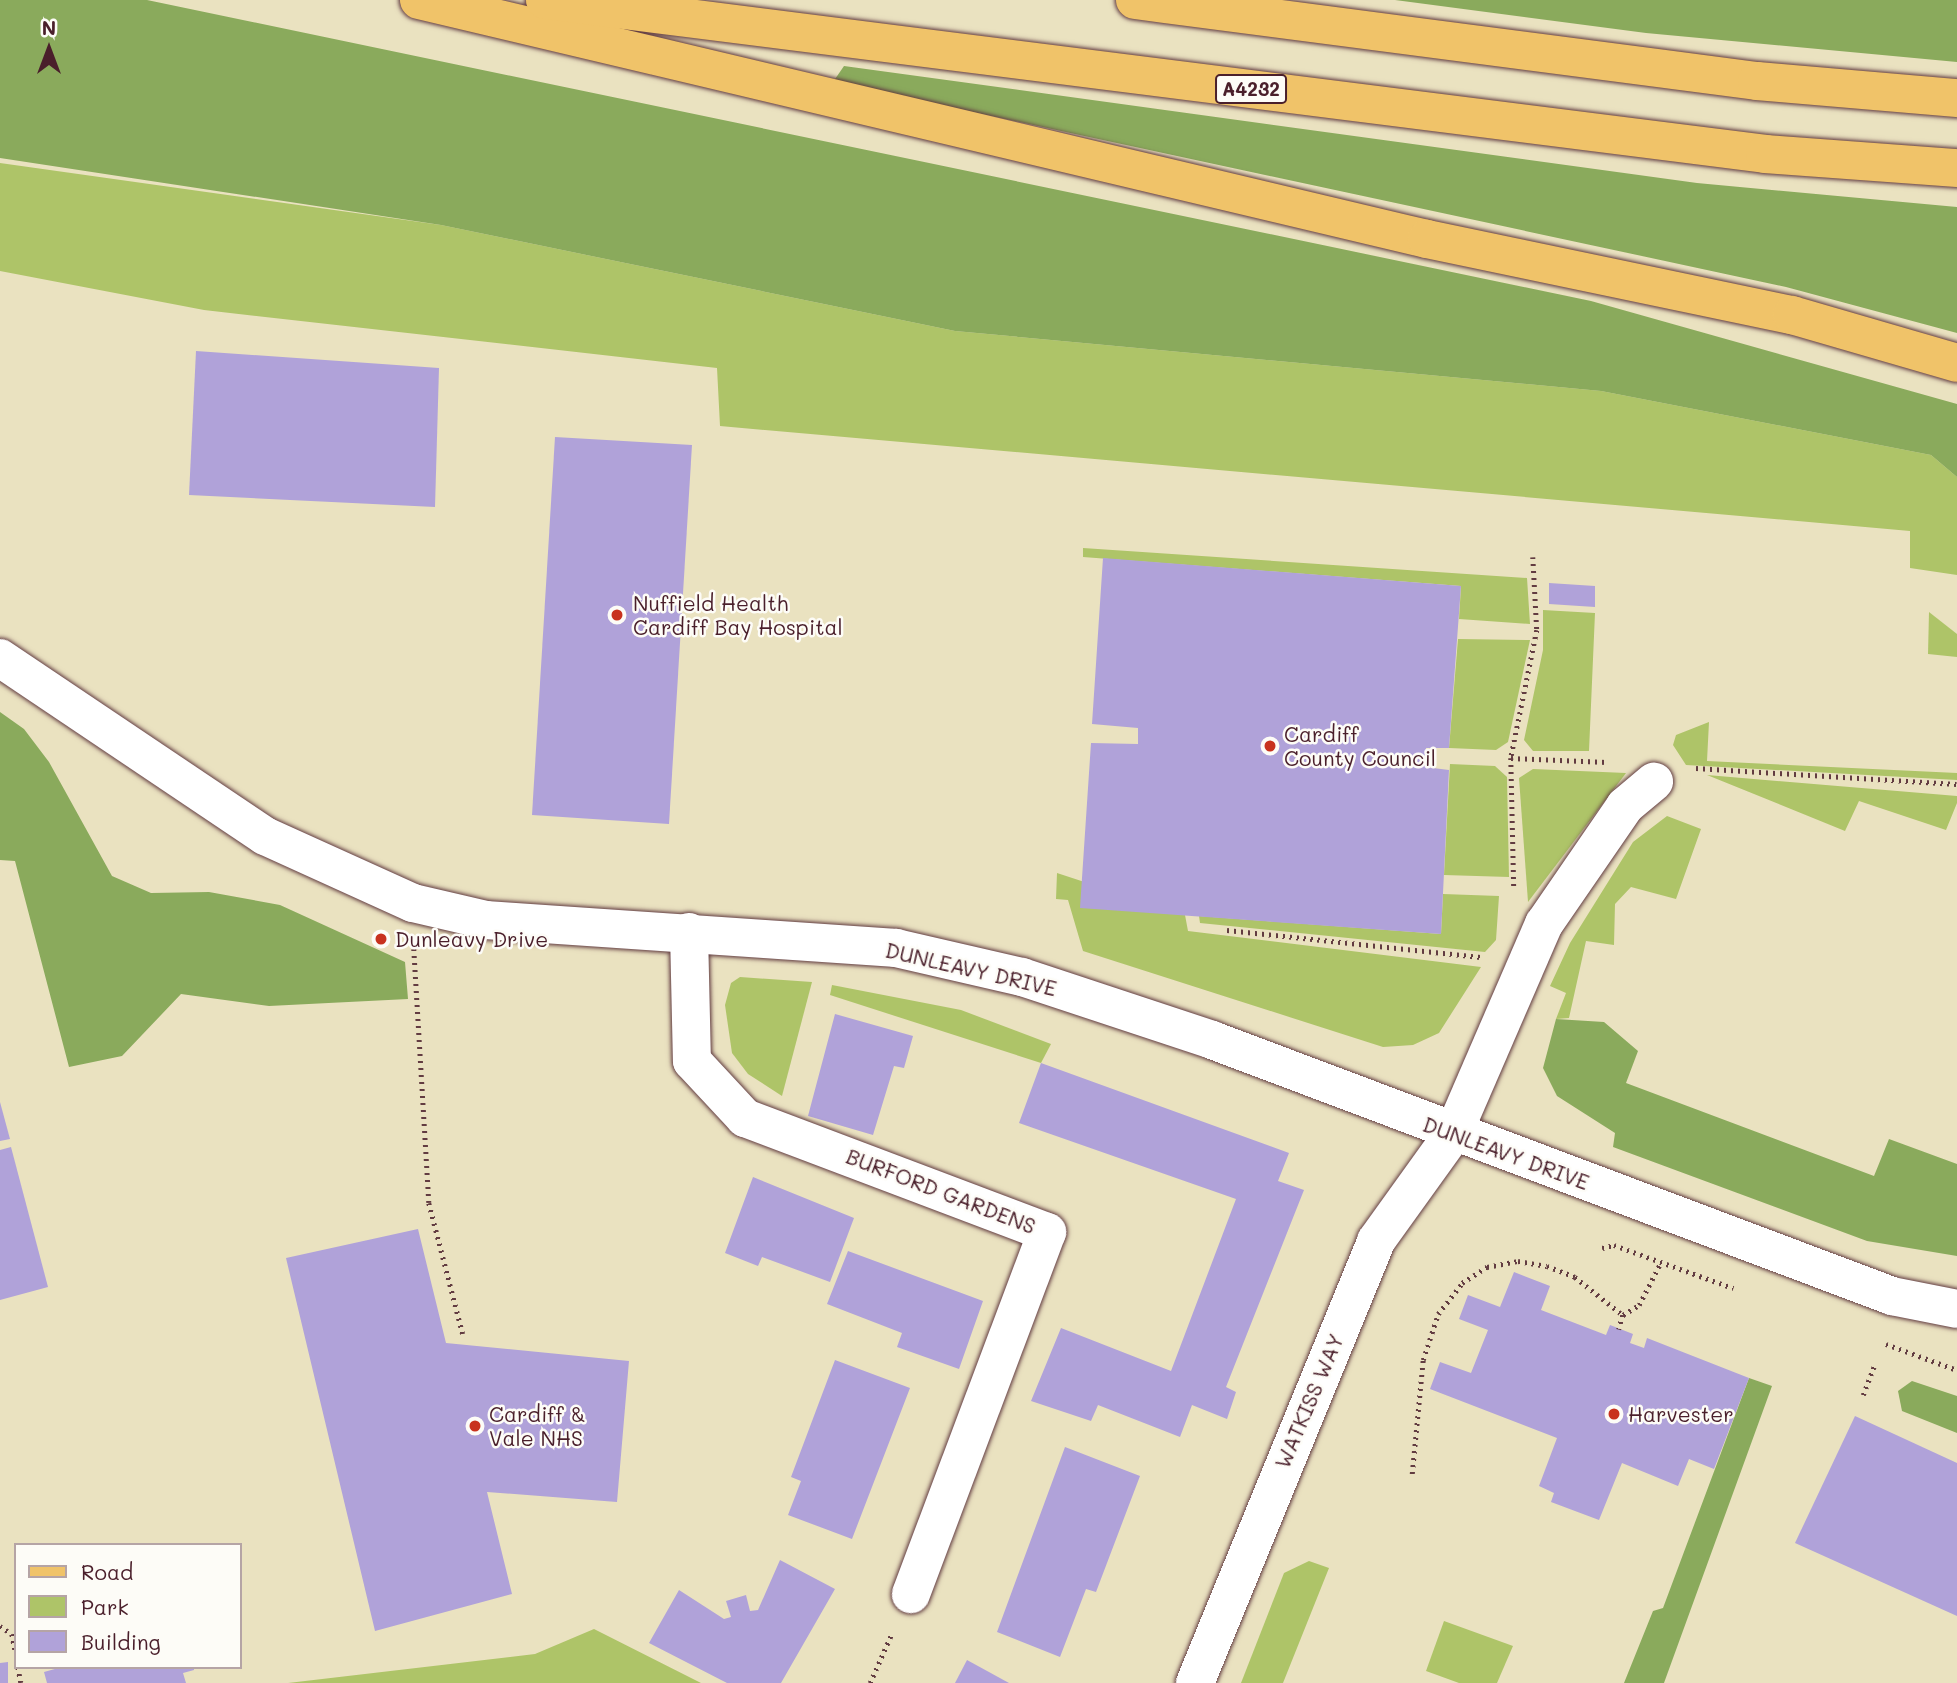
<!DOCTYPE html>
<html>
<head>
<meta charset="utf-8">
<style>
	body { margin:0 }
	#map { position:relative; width:1957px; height:1683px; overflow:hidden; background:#eae2c0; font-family:Mali,sans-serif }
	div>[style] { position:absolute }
	.green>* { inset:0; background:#aec468 }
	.forest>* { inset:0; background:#8aaa5c }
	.building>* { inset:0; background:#b0a2d9 }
	.path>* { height:4.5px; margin-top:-2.25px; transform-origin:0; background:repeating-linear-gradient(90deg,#623c41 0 2px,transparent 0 7px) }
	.roads { filter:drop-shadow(0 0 2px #623c41) drop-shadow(0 0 2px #623c41) }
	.minor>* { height:38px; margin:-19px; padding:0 19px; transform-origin:19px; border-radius:19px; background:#fff }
	.major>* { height:38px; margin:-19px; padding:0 19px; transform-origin:19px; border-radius:19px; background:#f0c369 }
	.dots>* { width:19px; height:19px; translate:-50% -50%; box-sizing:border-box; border:4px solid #fdfcf7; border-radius:50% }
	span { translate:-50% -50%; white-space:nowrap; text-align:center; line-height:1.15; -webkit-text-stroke:5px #fdfcf7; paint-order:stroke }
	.shield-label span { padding:2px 5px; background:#fdfcf7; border:2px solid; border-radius:5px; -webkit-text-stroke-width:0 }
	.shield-label { font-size:19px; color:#4a1f2b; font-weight:700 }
	.poi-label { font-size:21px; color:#4a1f2b }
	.left { translate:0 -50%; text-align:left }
	.street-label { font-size:21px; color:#4a1f2b }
	.legend { position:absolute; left:14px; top:1543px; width:228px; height:126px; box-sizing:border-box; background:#fdfcf7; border:2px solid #b5a4a5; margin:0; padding:9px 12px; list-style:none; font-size:21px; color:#4a1f2b }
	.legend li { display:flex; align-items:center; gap:14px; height:35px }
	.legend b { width:35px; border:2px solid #b5a4a5 }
	.north { position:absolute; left:14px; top:14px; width:70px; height:70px; -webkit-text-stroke:5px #fdfcf7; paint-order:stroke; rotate:0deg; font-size:19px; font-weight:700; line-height:28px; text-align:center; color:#4a1f2b }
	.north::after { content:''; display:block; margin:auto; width:24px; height:32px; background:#4a1f2b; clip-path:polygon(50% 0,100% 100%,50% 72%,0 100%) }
</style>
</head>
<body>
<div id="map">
	<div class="green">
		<i style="clip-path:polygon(0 163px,441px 225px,955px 331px,1601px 391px,1931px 455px,1957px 477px,1957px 575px,1910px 568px,1910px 531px,720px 426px,717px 368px,204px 310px,0 271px)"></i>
		<i style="clip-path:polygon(1083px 548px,1527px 578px,1530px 624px,1459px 619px,1461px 586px,1083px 557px)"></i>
		<i style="clip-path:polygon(1543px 610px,1595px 613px,1589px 751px,1533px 751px,1524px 740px,1543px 650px)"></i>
		<i style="clip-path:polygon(1929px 612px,1957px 634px,1957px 657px,1928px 654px)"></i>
		<i style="clip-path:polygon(1458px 639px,1530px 640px,1508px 742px,1496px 750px,1449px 748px)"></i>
		<i style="clip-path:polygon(1709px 722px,1707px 761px,1957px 773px,1957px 780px,1686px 765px,1673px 745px,1676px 735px)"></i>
		<i style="clip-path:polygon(1450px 764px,1495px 766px,1507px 777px,1509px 877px,1444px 875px)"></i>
		<i style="clip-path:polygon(1533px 769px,1626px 773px,1528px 902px,1519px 778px)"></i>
		<i style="clip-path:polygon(1707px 775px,1957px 796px,1957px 803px,1946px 830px,1859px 801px,1845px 831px)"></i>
		<i style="clip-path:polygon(1667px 816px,1701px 829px,1676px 899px,1631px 887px,1615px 904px,1614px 945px,1586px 941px,1569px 1018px,1556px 1019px,1566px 993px,1550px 986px,1570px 943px,1633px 842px)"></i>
		<i style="clip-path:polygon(1057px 873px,1185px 915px,1188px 931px,1481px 967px,1439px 1033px,1413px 1045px,1383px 1047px,1083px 951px,1068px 900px,1056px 899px)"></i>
		<i style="clip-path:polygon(1443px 894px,1499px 896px,1496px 940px,1485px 952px,1200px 923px,1199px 916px,1441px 934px)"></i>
		<i style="clip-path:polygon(740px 977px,812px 982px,782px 1096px,748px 1074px,732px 1053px,725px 1005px,731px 983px)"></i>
		<i style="clip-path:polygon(832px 985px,961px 1010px,1051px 1044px,1041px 1063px,830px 995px)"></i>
		<i style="clip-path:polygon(1309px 1561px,1329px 1568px,1283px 1683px,1241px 1683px,1284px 1573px)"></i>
		<i style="clip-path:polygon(1444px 1621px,1513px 1646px,1497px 1683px,1459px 1683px,1426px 1671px)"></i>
		<i style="clip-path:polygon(594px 1629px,701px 1683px,288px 1683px,535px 1654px)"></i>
	</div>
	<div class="forest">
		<i style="clip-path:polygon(0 0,147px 0,1591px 301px,1957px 404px,1957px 477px,1931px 455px,1601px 391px,955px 331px,441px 225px,0 158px)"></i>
		<i style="clip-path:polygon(1395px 0,1957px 0,1957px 62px,1646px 33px)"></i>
		<i style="clip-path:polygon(844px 66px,1697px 183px,1957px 207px,1957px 333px,1786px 287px,833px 82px)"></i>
		<i style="clip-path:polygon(0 712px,24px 729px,49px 762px,112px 876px,151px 893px,209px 892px,280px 905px,405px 962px,408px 999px,269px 1006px,181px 994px,122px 1056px,69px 1067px,15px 861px,0 860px)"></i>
		<i style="clip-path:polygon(1556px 1019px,1604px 1022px,1638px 1051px,1626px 1083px,1874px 1176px,1889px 1139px,1957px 1164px,1957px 1256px,1867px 1241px,1613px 1147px,1615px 1133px,1557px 1096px,1543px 1068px)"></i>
		<i style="clip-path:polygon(1749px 1378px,1772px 1386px,1664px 1683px,1624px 1683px,1653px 1611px,1663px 1608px)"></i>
		<i style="clip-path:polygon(1912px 1381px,1957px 1396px,1957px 1433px,1902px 1411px,1898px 1391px)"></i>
	</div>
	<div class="building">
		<i style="clip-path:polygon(196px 351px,439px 368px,435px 507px,189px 495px)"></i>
		<i style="clip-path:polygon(555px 437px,692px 445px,669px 824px,532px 815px)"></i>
		<i style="clip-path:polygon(1103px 558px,1461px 586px,1449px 748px,1426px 748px,1425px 767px,1449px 770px,1441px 934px,1080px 908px,1091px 743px,1138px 744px,1138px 728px,1092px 724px)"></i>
		<i style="clip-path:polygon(1549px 583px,1595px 586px,1595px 607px,1549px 604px)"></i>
		<i style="clip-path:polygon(835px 1014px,913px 1036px,904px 1068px,894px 1066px,873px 1135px,808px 1116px)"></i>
		<i style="clip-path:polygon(1041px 1063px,1289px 1153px,1278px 1181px,1304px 1190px,1226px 1387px,1236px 1392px,1227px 1419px,1192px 1405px,1180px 1437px,1098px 1405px,1091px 1421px,1031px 1401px,1061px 1328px,1171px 1371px,1236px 1199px,1019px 1123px)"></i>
		<i style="clip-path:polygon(0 1102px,10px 1139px,0 1141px)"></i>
		<i style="clip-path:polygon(11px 1147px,48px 1287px,0 1300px,0 1150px)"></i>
		<i style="clip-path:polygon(753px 1177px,854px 1218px,830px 1282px,762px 1257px,758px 1266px,725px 1253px)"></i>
		<i style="clip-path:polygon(418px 1229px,446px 1343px,629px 1361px,617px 1502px,487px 1492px,512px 1594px,375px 1631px,286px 1258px)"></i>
		<i style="clip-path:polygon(848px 1251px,983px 1301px,959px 1369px,897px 1347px,902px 1333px,827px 1304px)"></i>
		<i style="clip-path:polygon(1514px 1272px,1550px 1286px,1541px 1310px,1606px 1335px,1610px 1325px,1633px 1334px,1630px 1343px,1644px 1348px,1647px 1338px,1749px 1378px,1714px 1469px,1689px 1459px,1678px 1486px,1622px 1463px,1599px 1520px,1551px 1502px,1554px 1493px,1539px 1486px,1557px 1438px,1430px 1389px,1440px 1362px,1471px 1373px,1488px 1330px,1459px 1319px,1468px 1295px,1500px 1307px)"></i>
		<i style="clip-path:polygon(835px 1360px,910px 1388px,852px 1539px,788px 1515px,801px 1481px,791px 1477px)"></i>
		<i style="clip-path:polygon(1855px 1416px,1957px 1463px,1957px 1616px,1795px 1543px)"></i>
		<i style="clip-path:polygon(1065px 1447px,1140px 1476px,1096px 1592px,1086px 1589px,1060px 1657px,997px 1632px)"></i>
		<i style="clip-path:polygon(780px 1560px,835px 1589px,781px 1683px,727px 1683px,649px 1643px,679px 1590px,724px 1619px,731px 1617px,726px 1601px,746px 1595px,750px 1611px,758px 1610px)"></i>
		<i style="clip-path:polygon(967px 1660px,1009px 1683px,955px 1683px)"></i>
		<i style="clip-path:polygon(8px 1662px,8px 1683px,0 1683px,0 1663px)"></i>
		<i style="clip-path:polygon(62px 1667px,194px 1667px,194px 1670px,183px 1673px,186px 1683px,47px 1683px,44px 1672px)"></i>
	</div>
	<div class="path">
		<i style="left:1533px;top:557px;width:73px;rotate:86.9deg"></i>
		<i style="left:1537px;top:630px;width:131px;rotate:101.5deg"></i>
		<i style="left:1511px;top:758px;width:96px;rotate:2.4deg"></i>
		<i style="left:1511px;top:758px;width:128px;rotate:88.7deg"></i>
		<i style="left:1696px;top:768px;width:261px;rotate:3.5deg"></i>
		<i style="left:1227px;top:930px;width:255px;rotate:6.1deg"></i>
		<i style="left:414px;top:949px;width:254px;rotate:86.6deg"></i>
		<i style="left:429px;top:1203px;width:135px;rotate:75.5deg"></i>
		<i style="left:1602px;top:1248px;width:12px;rotate:-14deg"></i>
		<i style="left:1614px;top:1245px;width:127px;rotate:19.9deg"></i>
		<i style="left:1623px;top:1315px;width:19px;rotate:-32deg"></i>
		<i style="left:1639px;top:1305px;width:48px;rotate:-62.9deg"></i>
		<i style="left:1886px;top:1344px;width:76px;rotate:20.1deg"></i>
		<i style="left:1863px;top:1395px;width:31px;rotate:-69deg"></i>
		<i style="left:1412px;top:1474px;width:115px;rotate:-84.5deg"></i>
		<i style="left:1423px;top:1360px;width:48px;rotate:-71.9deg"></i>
		<i style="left:1438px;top:1314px;width:39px;rotate:-52deg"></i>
		<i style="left:1462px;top:1283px;width:30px;rotate:-33deg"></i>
		<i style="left:1487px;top:1267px;width:32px;rotate:-11deg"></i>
		<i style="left:1518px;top:1261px;width:29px;rotate:10deg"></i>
		<i style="left:1547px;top:1266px;width:30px;rotate:21deg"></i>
		<i style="left:1575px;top:1277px;width:61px;rotate:38.4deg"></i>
		<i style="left:1623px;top:1315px;width:15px;rotate:106deg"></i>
		<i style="left:0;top:1626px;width:14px;rotate:34deg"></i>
		<i style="left:12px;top:1634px;width:20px;rotate:79deg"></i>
		<i style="left:18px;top:1667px;width:16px;rotate:79deg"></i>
		<i style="left:870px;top:1683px;width:55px;rotate:-66.3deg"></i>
	</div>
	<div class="roads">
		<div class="minor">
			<i style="left:0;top:658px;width:319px;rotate:33.9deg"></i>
			<i style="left:265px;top:836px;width:162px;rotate:24.4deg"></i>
			<i style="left:413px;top:903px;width:75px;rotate:13.1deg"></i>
			<i style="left:486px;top:920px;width:411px;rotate:3.9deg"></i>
			<i style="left:896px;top:948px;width:129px;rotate:13deg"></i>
			<i style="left:1022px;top:977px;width:200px;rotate:18.3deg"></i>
			<i style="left:1212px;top:1040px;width:727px;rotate:20.63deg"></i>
			<i style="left:1892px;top:1296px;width:66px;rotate:11.3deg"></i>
			<i style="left:689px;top:932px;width:129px;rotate:88.7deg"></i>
			<i style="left:692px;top:1061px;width:78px;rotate:47.1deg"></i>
			<i style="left:745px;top:1118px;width:323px;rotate:20.7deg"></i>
			<i style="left:1047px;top:1232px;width:387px;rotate:110.6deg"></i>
			<i style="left:1195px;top:1683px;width:478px;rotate:-67.7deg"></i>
			<i style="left:1376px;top:1241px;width:132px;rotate:-54.3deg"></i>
			<i style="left:1453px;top:1134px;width:229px;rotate:-66.6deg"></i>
			<i style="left:1544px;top:924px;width:143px;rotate:-55.5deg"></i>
			<i style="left:1625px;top:806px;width:38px;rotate:-40deg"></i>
		</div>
		<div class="major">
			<i style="left:419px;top:0;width:1036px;rotate:13.34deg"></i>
			<i style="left:1427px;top:239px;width:373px;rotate:11.8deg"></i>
			<i style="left:1792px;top:315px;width:172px;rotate:16.2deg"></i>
			<i style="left:545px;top:0;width:1230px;rotate:7.19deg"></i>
			<i style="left:1765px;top:154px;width:193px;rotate:4.2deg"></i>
			<i style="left:1135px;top:0;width:627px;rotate:7.42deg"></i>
			<i style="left:1757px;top:81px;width:201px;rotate:4.9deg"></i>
		</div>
	</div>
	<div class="dots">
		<i style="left:617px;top:615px;background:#c8321e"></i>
		<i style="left:1270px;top:746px;background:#c8321e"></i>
		<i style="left:381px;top:939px;background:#c8321e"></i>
		<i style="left:1614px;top:1414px;background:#c8321e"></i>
		<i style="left:475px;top:1426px;background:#c8321e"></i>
	</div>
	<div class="shield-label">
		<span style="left:1251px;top:89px">A4232</span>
	</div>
	<div class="poi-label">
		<span class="left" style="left:633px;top:615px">Nuffield Health<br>Cardiff Bay Hospital</span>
		<span class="left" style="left:1284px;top:746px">Cardiff<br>County Council</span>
		<span class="left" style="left:395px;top:939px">Dunleavy Drive</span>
		<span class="left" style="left:489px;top:1426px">Cardiff &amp;<br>Vale NHS</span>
		<span class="left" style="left:1628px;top:1414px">Harvester</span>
	</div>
	<div class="street-label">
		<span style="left:971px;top:969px;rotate:13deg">DUNLEAVY DRIVE</span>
		<span style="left:1506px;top:1153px;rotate:20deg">DUNLEAVY DRIVE</span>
		<span style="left:941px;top:1191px;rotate:21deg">BURFORD GARDENS</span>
		<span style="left:1309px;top:1401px;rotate:-67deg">WATKISS WAY</span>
	</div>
	<ul class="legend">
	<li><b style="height:9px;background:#f0c369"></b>Road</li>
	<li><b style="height:19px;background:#aec468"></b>Park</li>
	<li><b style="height:19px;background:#b0a2d9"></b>Building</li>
	</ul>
	<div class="north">N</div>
</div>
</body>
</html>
